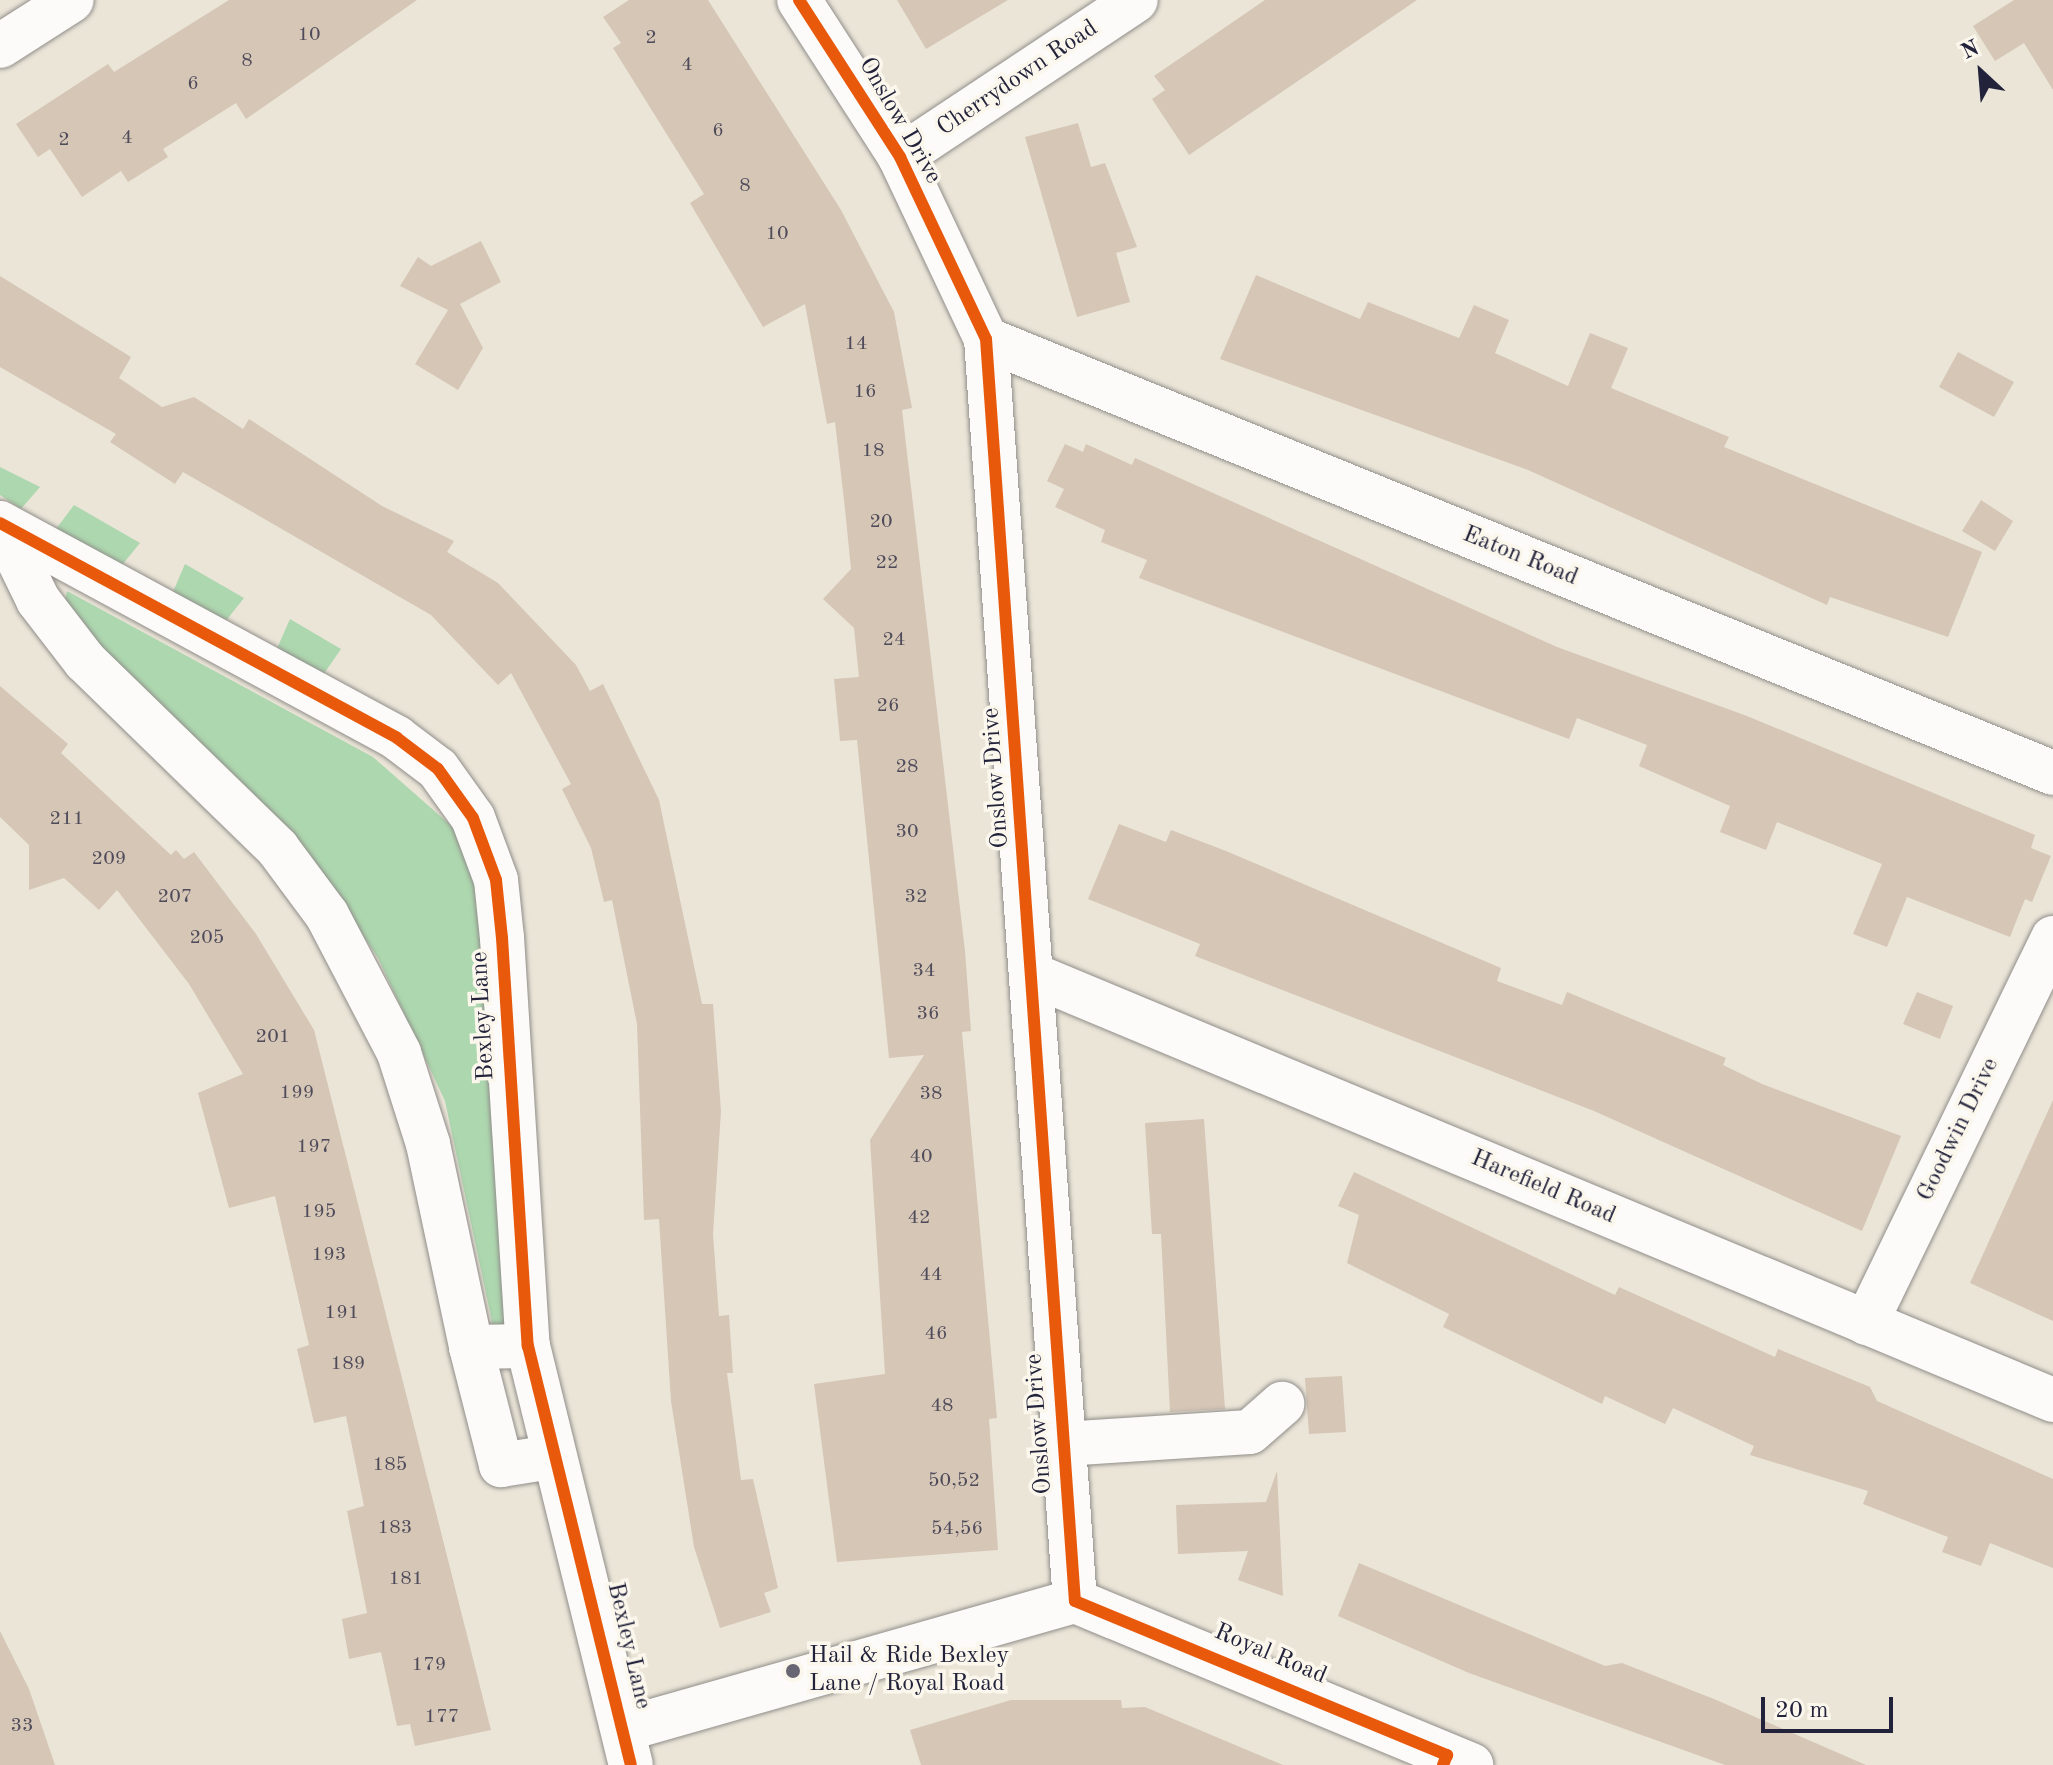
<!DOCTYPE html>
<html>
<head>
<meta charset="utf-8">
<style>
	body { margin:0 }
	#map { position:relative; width:2053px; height:1765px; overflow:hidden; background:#ebe5d8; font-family:"Old Standard TT",serif }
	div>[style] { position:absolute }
	.green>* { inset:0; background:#add7af }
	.building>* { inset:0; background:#d5c6b6 }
	.roads { filter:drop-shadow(0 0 2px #908e8a) drop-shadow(0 0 2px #908e8a) }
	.minor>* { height:44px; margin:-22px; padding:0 22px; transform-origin:22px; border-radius:22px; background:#fcfbf9 }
	.cycleway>* { height:12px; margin:-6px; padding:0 6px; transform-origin:6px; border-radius:6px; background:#e8590c }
	.dots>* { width:22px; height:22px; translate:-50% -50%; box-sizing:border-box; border:4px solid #fbf7ec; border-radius:50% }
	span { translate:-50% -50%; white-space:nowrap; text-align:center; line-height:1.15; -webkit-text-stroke:7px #fbf7ec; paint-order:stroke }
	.number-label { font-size:20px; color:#4f4b5a }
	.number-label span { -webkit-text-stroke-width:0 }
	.street-label { font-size:24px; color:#22223b }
	.poi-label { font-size:24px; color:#22223b }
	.left { translate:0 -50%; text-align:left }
	.north { position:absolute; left:1941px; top:32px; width:80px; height:80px; -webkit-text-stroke:6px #fbf7ec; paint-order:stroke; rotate:334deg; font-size:22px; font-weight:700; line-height:32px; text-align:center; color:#22223b }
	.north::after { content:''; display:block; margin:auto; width:28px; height:36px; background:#22223b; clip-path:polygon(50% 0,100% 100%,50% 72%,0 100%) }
	.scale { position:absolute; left:1761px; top:1697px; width:132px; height:36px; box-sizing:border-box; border:4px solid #22223b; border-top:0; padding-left:10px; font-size:24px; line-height:28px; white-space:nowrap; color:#22223b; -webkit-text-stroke:6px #fbf7ec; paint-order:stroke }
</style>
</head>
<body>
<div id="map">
	<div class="green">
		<i style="clip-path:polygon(0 467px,40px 487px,21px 509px,0 495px)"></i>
		<i style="clip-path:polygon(74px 505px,140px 543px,118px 570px,56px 529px)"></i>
		<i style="clip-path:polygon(185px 564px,244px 598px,221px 627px,169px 601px)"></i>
		<i style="clip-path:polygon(67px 591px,373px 757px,455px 829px,477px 878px,514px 1330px,494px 1331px,445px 1101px,378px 958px,331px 887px,259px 802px,63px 610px)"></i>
		<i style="clip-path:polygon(290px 619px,341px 649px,321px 678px,275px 653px)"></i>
	</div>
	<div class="building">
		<i style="clip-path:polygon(229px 0,417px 0,246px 119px,236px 103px,163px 149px,168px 157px,128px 182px,121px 171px,82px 197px,50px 149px,38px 157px,16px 124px,108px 64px,114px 72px)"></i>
		<i style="clip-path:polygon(629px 0,708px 0,841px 210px,894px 312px,912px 408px,902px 410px,965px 951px,971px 1031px,962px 1032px,997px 1418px,989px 1419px,998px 1550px,837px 1562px,814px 1384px,885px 1374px,870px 1140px,924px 1055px,889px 1058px,857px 740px,840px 741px,834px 679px,859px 677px,854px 628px,823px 599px,851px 569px,845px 509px,835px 422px,827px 424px,805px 304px,763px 327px,690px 203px,704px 194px,613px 48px,621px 43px,603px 17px)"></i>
		<i style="clip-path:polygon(897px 0,1008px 0,926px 49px)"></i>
		<i style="clip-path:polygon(1265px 0,1417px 0,1189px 155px,1152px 99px,1165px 90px,1154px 76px)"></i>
		<i style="clip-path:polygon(2014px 0,2053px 0,2053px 90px,2024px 43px,1995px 61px,1973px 26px)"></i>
		<i style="clip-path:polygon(1078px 123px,1091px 167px,1105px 163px,1137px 247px,1116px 253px,1130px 302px,1077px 317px,1025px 137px)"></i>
		<i style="clip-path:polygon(481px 241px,501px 282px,460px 304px,483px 348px,458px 390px,415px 364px,448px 310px,400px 286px,418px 257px,431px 266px)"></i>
		<i style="clip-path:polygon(1256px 275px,1360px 319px,1368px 302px,1459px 338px,1474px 305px,1509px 320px,1495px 353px,1568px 386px,1590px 333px,1628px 348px,1611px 388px,1729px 437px,1724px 447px,1982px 552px,1948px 637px,1830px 597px,1827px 605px,1528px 470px,1220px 359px)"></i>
		<i style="clip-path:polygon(0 276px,131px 357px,119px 378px,162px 407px,194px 397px,243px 429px,249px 419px,382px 506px,454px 541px,447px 552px,498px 583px,576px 665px,590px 691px,603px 684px,659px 800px,702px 1004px,713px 1004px,721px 1111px,713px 1234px,719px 1316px,729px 1315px,733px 1373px,727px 1373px,741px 1480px,753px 1479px,778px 1588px,764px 1593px,771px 1612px,720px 1628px,694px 1547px,671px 1401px,659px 1219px,644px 1220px,637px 1024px,612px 900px,604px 902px,591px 848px,562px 789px,571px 784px,511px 673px,498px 685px,431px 615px,183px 472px,175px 484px,110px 442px,116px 434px,0 367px)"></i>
		<i style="clip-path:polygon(1958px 352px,2014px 382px,1994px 417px,1939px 387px)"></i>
		<i style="clip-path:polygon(1065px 444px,1083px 452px,1086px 444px,1132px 465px,1135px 458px,1557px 647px,1747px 716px,2035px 835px,2031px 848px,2051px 856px,2032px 902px,2025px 899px,2010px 937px,1907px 897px,1887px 947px,1853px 934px,1882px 864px,1777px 822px,1766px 850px,1720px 832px,1730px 806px,1639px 766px,1647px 745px,1577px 718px,1569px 739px,1139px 578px,1147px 560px,1101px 542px,1105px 530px,1055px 507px,1064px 489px,1047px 481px)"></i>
		<i style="clip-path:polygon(1981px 500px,2013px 521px,1995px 551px,1962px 531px)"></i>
		<i style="clip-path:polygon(0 686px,68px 744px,61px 753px,171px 855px,176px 850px,184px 859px,194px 852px,256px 934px,314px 1030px,491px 1730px,415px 1746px,410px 1724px,397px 1726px,381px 1652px,349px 1659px,342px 1619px,367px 1613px,347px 1511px,364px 1506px,346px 1416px,314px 1423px,297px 1349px,309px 1345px,275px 1196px,229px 1208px,198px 1093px,243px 1074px,189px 984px,117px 890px,99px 910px,64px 878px,29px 890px,29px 845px,0 817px)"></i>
		<i style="clip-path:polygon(1119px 824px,1166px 842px,1171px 830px,1226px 851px,1501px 968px,1497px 981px,1562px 1005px,1567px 992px,1726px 1058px,1723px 1065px,1762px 1084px,1901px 1136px,1862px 1231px,1594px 1111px,1195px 956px,1200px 944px,1088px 899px)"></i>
		<i style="clip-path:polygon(1917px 992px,1953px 1006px,1940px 1039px,1903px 1024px)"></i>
		<i style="clip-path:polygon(2053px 1100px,2053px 1321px,1970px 1283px)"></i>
		<i style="clip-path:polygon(1204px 1119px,1225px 1409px,1170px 1412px,1161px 1234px,1152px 1234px,1145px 1123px)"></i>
		<i style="clip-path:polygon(1354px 1172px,1615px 1295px,1619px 1287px,1775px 1357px,1778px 1349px,1870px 1387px,1877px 1401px,2053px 1479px,2053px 1568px,1990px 1543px,1981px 1566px,1942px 1552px,1948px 1537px,1863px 1504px,1868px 1491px,1750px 1455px,1754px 1446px,1673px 1408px,1665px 1424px,1605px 1396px,1602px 1404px,1443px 1327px,1449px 1314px,1347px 1263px,1359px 1215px,1338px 1206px)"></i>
		<i style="clip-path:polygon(1342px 1376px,1346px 1432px,1309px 1434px,1305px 1378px)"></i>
		<i style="clip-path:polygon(1277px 1471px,1283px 1596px,1238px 1580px,1248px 1551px,1178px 1554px,1176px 1505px,1266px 1502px)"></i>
		<i style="clip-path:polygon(1359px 1563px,1605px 1666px,1622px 1663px,1714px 1699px,1866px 1765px,1725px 1765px,1469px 1673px,1338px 1616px)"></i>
		<i style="clip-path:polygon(0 1631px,29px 1689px,55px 1765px,0 1765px)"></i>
		<i style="clip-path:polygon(1011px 1700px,1121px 1700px,1122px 1708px,1145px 1707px,1283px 1765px,921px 1765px,910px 1730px)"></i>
	</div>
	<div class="roads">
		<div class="minor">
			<i style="left:799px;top:0;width:187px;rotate:57.2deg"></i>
			<i style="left:900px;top:157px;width:201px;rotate:64.7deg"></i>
			<i style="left:986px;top:339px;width:1265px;rotate:85.97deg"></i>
			<i style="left:0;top:46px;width:85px;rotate:-32.6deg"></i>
			<i style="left:900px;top:157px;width:283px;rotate:-33.6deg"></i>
			<i style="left:986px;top:339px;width:1152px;rotate:22.13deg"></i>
			<i style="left:0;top:523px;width:451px;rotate:28.4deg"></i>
			<i style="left:397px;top:738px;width:51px;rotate:37.1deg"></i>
			<i style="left:438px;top:769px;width:60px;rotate:54.5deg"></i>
			<i style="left:473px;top:818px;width:66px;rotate:69.6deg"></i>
			<i style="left:496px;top:880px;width:58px;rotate:84.1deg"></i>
			<i style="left:502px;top:938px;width:409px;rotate:86.4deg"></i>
			<i style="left:528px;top:1346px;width:431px;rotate:76.2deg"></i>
			<i style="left:1px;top:524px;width:85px;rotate:64deg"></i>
			<i style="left:38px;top:600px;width:77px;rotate:52.4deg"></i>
			<i style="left:85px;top:661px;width:269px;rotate:44.2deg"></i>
			<i style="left:278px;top:849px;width:82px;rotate:53.4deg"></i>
			<i style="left:327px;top:915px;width:156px;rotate:62.4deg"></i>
			<i style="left:399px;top:1053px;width:96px;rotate:72.3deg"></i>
			<i style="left:428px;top:1144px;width:208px;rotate:78deg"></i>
			<i style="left:471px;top:1347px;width:57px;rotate:-1deg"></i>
			<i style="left:1033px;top:975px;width:1105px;rotate:22.62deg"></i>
			<i style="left:1866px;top:1323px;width:428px;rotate:-64.1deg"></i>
			<i style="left:471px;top:1347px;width:122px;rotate:75.7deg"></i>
			<i style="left:501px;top:1465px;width:51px;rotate:-9.1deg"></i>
			<i style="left:1063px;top:1444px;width:187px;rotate:-3.7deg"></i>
			<i style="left:1250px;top:1432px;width:43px;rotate:-41.2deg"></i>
			<i style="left:625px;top:1729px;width:468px;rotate:-15.9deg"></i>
			<i style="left:1075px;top:1601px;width:429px;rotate:22.5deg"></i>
		</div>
	</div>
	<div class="cycleway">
		<i style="left:799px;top:0;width:187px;rotate:57.2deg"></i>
		<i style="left:900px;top:157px;width:201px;rotate:64.7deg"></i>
		<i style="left:986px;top:339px;width:1265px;rotate:85.97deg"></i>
		<i style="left:1075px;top:1601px;width:403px;rotate:22.5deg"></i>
		<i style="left:1447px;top:1755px;width:11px;rotate:112deg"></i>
		<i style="left:0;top:523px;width:451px;rotate:28.4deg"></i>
		<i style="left:397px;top:738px;width:51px;rotate:37.1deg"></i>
		<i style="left:438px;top:769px;width:60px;rotate:54.5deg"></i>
		<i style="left:473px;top:818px;width:66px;rotate:69.6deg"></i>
		<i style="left:496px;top:880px;width:58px;rotate:84.1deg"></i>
		<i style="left:502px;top:938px;width:409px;rotate:86.4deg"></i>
		<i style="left:528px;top:1346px;width:431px;rotate:76.2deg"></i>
	</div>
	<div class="dots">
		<i style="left:793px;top:1671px;background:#686672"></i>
	</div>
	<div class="number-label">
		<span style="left:309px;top:35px">10</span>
		<span style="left:651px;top:38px">2</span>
		<span style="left:247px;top:61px">8</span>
		<span style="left:687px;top:65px">4</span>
		<span style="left:193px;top:84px">6</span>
		<span style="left:718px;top:131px">6</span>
		<span style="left:127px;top:138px">4</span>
		<span style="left:64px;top:140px">2</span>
		<span style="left:745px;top:186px">8</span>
		<span style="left:777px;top:234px">10</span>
		<span style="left:856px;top:344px">14</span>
		<span style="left:865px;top:392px">16</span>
		<span style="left:873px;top:451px">18</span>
		<span style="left:881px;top:522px">20</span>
		<span style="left:887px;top:563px">22</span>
		<span style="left:894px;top:640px">24</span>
		<span style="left:888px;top:706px">26</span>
		<span style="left:907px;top:767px">28</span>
		<span style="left:67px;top:819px">211</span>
		<span style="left:907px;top:832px">30</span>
		<span style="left:109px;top:859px">209</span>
		<span style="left:175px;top:897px">207</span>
		<span style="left:916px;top:897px">32</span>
		<span style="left:207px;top:938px">205</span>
		<span style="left:924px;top:971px">34</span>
		<span style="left:928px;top:1014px">36</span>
		<span style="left:273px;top:1037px">201</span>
		<span style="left:297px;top:1093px">199</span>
		<span style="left:931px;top:1094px">38</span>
		<span style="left:314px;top:1147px">197</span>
		<span style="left:921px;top:1157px">40</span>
		<span style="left:319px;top:1212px">195</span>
		<span style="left:919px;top:1218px">42</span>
		<span style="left:329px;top:1255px">193</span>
		<span style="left:931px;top:1275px">44</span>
		<span style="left:342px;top:1313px">191</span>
		<span style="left:936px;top:1334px">46</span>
		<span style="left:348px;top:1364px">189</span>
		<span style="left:942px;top:1406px">48</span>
		<span style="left:390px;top:1465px">185</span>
		<span style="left:954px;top:1481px">50,52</span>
		<span style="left:395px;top:1528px">183</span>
		<span style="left:957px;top:1529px">54,56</span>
		<span style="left:406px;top:1579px">181</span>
		<span style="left:429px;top:1665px">179</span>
		<span style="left:442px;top:1717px">177</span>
		<span style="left:22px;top:1726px">33</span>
	</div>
	<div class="street-label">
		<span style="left:1018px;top:79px;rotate:-34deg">Cherrydown Road</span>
		<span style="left:899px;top:121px;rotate:60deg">Onslow Drive</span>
		<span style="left:1520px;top:557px;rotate:22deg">Eaton Road</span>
		<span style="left:997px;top:778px;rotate:-94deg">Onslow Drive</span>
		<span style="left:484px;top:1016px;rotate:-93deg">Bexley Lane</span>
		<span style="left:1959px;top:1130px;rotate:-64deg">Goodwin Drive</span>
		<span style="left:1543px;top:1188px;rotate:23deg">Harefield Road</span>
		<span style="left:1040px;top:1424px;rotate:-94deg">Onslow Drive</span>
		<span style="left:628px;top:1646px;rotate:77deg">Bexley Lane</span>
		<span style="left:1270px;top:1655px;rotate:23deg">Royal Road</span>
	</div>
	<div class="poi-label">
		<span class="left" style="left:809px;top:1671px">Hail &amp; Ride Bexley<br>Lane / Royal Road</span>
	</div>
	<div class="north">N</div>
	<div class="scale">20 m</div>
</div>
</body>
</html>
